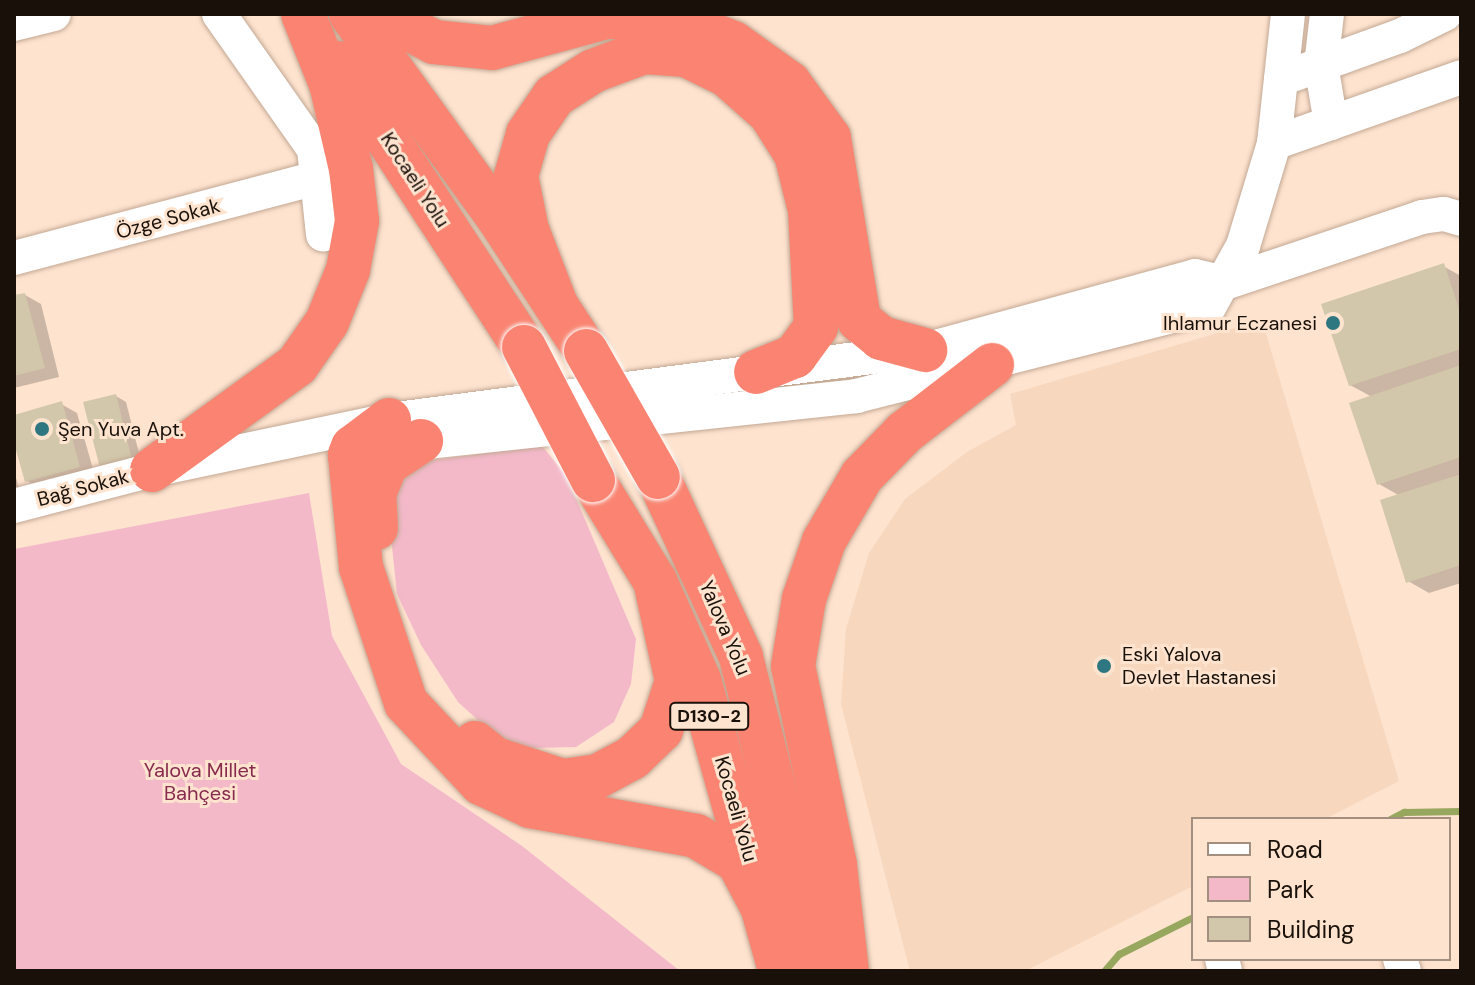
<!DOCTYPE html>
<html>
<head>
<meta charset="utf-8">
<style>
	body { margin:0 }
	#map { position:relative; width:1475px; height:985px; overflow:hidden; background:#fee3cf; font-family:"DM Sans",sans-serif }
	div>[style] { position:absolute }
	.built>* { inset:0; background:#f7d7bd }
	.green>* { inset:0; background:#f3b9c9 }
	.shadow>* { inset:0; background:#0003 }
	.stream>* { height:7px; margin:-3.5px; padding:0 3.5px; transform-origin:3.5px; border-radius:3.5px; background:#97a75d }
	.building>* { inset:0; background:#d2c7aa }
	.roads { filter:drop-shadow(0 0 2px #c2a894) drop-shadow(0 0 2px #c2a894) }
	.minor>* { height:34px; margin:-17px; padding:0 17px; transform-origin:17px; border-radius:17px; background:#fff }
	.highway>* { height:44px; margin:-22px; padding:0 22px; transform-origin:22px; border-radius:22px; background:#fa8471 }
	.bridges { filter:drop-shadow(0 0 2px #fff) drop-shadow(0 0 2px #fff) }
	.highway-bridge>* { height:44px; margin:-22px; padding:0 22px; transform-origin:22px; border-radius:22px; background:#fa8471 }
	.dots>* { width:22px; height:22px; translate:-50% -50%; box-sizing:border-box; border:4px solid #fee3cf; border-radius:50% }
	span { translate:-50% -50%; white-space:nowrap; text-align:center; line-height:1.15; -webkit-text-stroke:6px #fee3cf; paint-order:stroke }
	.shield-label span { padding:2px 6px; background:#fee3cf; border:2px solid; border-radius:6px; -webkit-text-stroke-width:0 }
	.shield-label { font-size:18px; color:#191009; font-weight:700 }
	.street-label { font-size:20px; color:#191009 }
	.poi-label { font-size:20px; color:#191009 }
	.right { translate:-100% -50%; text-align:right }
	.left { translate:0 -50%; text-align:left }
	.park-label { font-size:20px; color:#872a4d }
	.frame { position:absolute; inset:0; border:16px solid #191009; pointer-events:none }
	.legend { position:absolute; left:1191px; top:817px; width:260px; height:144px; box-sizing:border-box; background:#fee3cf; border:2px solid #a28f80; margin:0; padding:10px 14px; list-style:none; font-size:24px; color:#191009 }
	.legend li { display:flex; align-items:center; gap:16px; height:40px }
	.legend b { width:40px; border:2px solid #a28f80 }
</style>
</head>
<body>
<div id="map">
	<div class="built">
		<i style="clip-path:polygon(1262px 320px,1399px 781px,1325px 819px,1193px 819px,1193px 886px,1025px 971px,910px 971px,841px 704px,846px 629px,869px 553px,905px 499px,967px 452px,1016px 425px,1010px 394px)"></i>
	</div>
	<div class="green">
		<i style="clip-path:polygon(542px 446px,566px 475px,636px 639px,631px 684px,614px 722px,576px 747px,533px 748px,501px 741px,458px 702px,421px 645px,397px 594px,389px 518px,398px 480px,410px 463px)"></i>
		<i style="clip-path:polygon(309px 493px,332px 636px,401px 764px,522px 846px,680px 971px,14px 971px,14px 549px)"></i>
	</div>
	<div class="shadow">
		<i style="clip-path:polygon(1443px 266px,1461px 276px,1461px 583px,1429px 593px,1408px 581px,1400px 496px,1379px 484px,1372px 397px,1350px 385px)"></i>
		<i style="clip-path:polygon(25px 295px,41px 304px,59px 377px,14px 388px,14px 297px)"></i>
		<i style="clip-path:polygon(116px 396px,126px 402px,142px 465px,101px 467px)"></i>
		<i style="clip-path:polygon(61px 404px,77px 413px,95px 476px,43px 490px,27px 481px,14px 417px)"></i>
		<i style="clip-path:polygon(14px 470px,19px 489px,14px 490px)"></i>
	</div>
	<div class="stream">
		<i style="left:1390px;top:819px;width:16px;rotate:-27deg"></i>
		<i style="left:1404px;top:812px;width:57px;rotate:-1deg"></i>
		<i style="left:1104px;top:971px;width:23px;rotate:-49deg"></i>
		<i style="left:1119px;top:954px;width:83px;rotate:-26.6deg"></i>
	</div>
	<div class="building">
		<i style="clip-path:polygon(1444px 263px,1461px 315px,1461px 349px,1349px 386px,1321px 304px)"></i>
		<i style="clip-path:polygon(25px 293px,45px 368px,14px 376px,14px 295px)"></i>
		<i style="clip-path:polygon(1461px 365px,1461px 457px,1377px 485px,1349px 403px)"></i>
		<i style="clip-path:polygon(116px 394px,132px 460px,100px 468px,83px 402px)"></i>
		<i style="clip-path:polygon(62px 401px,80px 467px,25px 482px,14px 443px,14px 415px)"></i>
		<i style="clip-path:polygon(1461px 474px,1461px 565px,1406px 583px,1380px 500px)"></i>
	</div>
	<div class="roads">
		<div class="minor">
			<i style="left:219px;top:14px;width:165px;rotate:54.9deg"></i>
			<i style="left:314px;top:149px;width:86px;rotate:84deg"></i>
			<i style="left:1327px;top:14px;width:51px;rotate:96.7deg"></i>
			<i style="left:1321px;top:65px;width:59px;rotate:80.2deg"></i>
			<i style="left:14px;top:24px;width:41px;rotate:-14deg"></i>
			<i style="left:1281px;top:79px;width:127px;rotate:-19.9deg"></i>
			<i style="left:1400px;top:36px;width:50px;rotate:-26.1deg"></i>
			<i style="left:1274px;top:143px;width:198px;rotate:-19.4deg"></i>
			<i style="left:14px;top:258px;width:317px;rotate:-14.8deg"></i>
			<i style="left:399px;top:445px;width:460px;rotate:-6.1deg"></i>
			<i style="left:856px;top:396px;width:364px;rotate:-14.2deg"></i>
			<i style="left:1209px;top:307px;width:70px;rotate:-60.9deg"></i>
			<i style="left:1243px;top:246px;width:108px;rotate:-73.2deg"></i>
			<i style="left:1274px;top:143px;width:130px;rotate:-83.8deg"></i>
			<i style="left:14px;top:506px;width:143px;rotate:-14.6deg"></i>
			<i style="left:152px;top:470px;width:242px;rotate:-11.9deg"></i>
			<i style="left:389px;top:420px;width:541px;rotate:-7.44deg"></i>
			<i style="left:925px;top:350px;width:280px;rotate:-15.3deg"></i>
			<i style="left:1195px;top:276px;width:31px;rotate:13deg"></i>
			<i style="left:1225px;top:283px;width:208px;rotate:-18.5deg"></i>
			<i style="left:1422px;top:217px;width:22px;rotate:-8deg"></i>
			<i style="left:1444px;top:214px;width:18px;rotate:16deg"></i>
			<i style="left:1222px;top:959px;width:12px;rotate:76deg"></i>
			<i style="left:1400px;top:959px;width:13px;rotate:72deg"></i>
		</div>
		<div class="highway">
			<i style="left:351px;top:14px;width:251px;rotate:54.1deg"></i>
			<i style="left:498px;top:217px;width:160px;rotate:56.7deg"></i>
			<i style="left:381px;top:14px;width:60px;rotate:27.8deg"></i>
			<i style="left:434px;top:42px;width:58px;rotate:5.9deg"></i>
			<i style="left:492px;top:48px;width:118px;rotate:-15.2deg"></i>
			<i style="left:606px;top:17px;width:62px"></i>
			<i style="left:668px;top:17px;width:70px;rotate:21.8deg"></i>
			<i style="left:733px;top:43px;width:69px;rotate:35.5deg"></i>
			<i style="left:789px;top:83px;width:68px;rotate:54deg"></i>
			<i style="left:829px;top:138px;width:184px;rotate:80.6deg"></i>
			<i style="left:859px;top:320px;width:28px;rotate:39deg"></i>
			<i style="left:881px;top:338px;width:46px;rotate:15.3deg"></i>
			<i style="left:338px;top:63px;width:339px;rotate:56.8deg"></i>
			<i style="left:556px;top:305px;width:80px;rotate:-111.1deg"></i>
			<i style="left:527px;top:230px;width:55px;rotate:-101.5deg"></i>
			<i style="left:516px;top:176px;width:44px;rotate:-74.1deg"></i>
			<i style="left:528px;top:134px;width:46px;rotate:-55.6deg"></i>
			<i style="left:554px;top:96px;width:46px;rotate:-32.7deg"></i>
			<i style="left:593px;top:71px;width:54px;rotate:-20.4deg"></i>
			<i style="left:644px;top:52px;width:42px;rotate:4.1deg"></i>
			<i style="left:686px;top:55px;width:46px;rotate:26deg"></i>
			<i style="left:727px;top:75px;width:57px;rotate:41.5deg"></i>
			<i style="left:770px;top:113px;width:49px;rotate:57.6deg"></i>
			<i style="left:796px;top:154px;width:58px;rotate:76deg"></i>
			<i style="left:810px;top:210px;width:117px;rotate:87.1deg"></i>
			<i style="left:816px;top:327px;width:36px;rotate:126deg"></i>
			<i style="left:795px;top:356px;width:42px;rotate:157.7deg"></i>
			<i style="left:389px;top:420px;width:45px;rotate:143.1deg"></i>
			<i style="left:353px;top:447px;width:9px;rotate:111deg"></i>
			<i style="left:350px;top:455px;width:113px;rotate:84.4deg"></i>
			<i style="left:361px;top:567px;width:143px;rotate:71.7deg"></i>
			<i style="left:406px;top:703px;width:110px;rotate:46.8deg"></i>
			<i style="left:481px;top:783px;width:54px;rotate:25.1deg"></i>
			<i style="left:530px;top:806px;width:169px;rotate:10.2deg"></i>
			<i style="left:696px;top:836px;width:49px;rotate:30.8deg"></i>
			<i style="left:738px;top:861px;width:62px;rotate:62.2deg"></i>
			<i style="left:152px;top:470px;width:179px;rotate:-35.9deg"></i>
			<i style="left:297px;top:365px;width:52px;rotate:-55.1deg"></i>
			<i style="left:327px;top:322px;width:56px;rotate:-68deg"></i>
			<i style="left:348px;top:270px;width:50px;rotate:-79.6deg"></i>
			<i style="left:357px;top:221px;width:52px;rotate:-96.6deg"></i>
			<i style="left:351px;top:169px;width:87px;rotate:-103.2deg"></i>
			<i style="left:331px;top:84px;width:75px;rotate:-111.8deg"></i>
			<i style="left:658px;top:477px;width:198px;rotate:65.2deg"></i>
			<i style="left:741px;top:657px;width:324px;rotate:75.9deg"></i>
			<i style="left:593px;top:480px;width:119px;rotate:58.5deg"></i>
			<i style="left:655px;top:581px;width:108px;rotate:66deg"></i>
			<i style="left:699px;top:680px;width:302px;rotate:74.4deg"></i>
			<i style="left:376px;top:528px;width:34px;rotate:-93deg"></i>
			<i style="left:374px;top:494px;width:32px;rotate:-68deg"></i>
			<i style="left:386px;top:464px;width:42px;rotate:-33.3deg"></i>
			<i style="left:475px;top:743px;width:26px;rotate:39deg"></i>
			<i style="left:495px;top:759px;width:71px;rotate:17.9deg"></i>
			<i style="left:563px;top:781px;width:35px;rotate:-8deg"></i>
			<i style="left:598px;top:776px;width:38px;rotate:-28deg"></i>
			<i style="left:632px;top:758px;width:40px;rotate:-44deg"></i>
			<i style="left:661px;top:730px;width:52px;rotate:-71.9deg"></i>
			<i style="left:677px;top:681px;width:102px;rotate:-102.4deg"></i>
			<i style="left:847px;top:971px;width:107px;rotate:-96.5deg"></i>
			<i style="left:835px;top:865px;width:203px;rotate:-101.9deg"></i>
			<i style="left:793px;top:666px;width:68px;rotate:-80.7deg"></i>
			<i style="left:804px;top:599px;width:61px;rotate:-71deg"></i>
			<i style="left:824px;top:541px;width:75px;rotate:-59.7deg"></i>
			<i style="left:862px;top:476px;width:62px;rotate:-45.7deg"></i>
			<i style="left:905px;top:432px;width:110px;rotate:-37.6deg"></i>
		</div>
	</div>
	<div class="bridges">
		<div class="highway-bridge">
			<i style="left:524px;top:347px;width:150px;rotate:62.6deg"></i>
			<i style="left:586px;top:351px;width:145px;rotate:60.3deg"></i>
		</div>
	</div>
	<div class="dots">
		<i style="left:1333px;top:323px;background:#2f7780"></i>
		<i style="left:42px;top:429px;background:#2f7780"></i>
		<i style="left:1104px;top:666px;background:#2f7780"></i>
	</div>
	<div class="shield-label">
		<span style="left:709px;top:716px">D130-2</span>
	</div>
	<div class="street-label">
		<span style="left:415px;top:180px;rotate:57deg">Kocaeli̇ Yolu</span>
		<span style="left:168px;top:219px;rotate:-15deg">Özge Sokak</span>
		<span style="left:83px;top:488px;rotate:-15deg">Bağ Sokak</span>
		<span style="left:725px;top:628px;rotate:67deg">Yalova Yolu</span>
		<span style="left:736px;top:809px;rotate:74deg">Kocaeli̇ Yolu</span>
	</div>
	<div class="poi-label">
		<span class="right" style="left:1317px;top:323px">Ihlamur Eczanesi</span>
		<span class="left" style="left:58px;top:429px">Şen Yuva Apt.</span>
		<span class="left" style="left:1122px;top:666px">Eski Yalova<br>Devlet Hastanesi</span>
	</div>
	<div class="park-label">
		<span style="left:200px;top:782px">Yalova Millet<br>Bahçesi</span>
	</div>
	<div class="frame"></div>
	<ul class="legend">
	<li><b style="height:10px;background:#fff"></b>Road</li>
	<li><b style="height:22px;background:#f3b9c9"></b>Park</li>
	<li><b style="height:22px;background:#d2c7aa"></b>Building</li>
	</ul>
</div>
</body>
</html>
